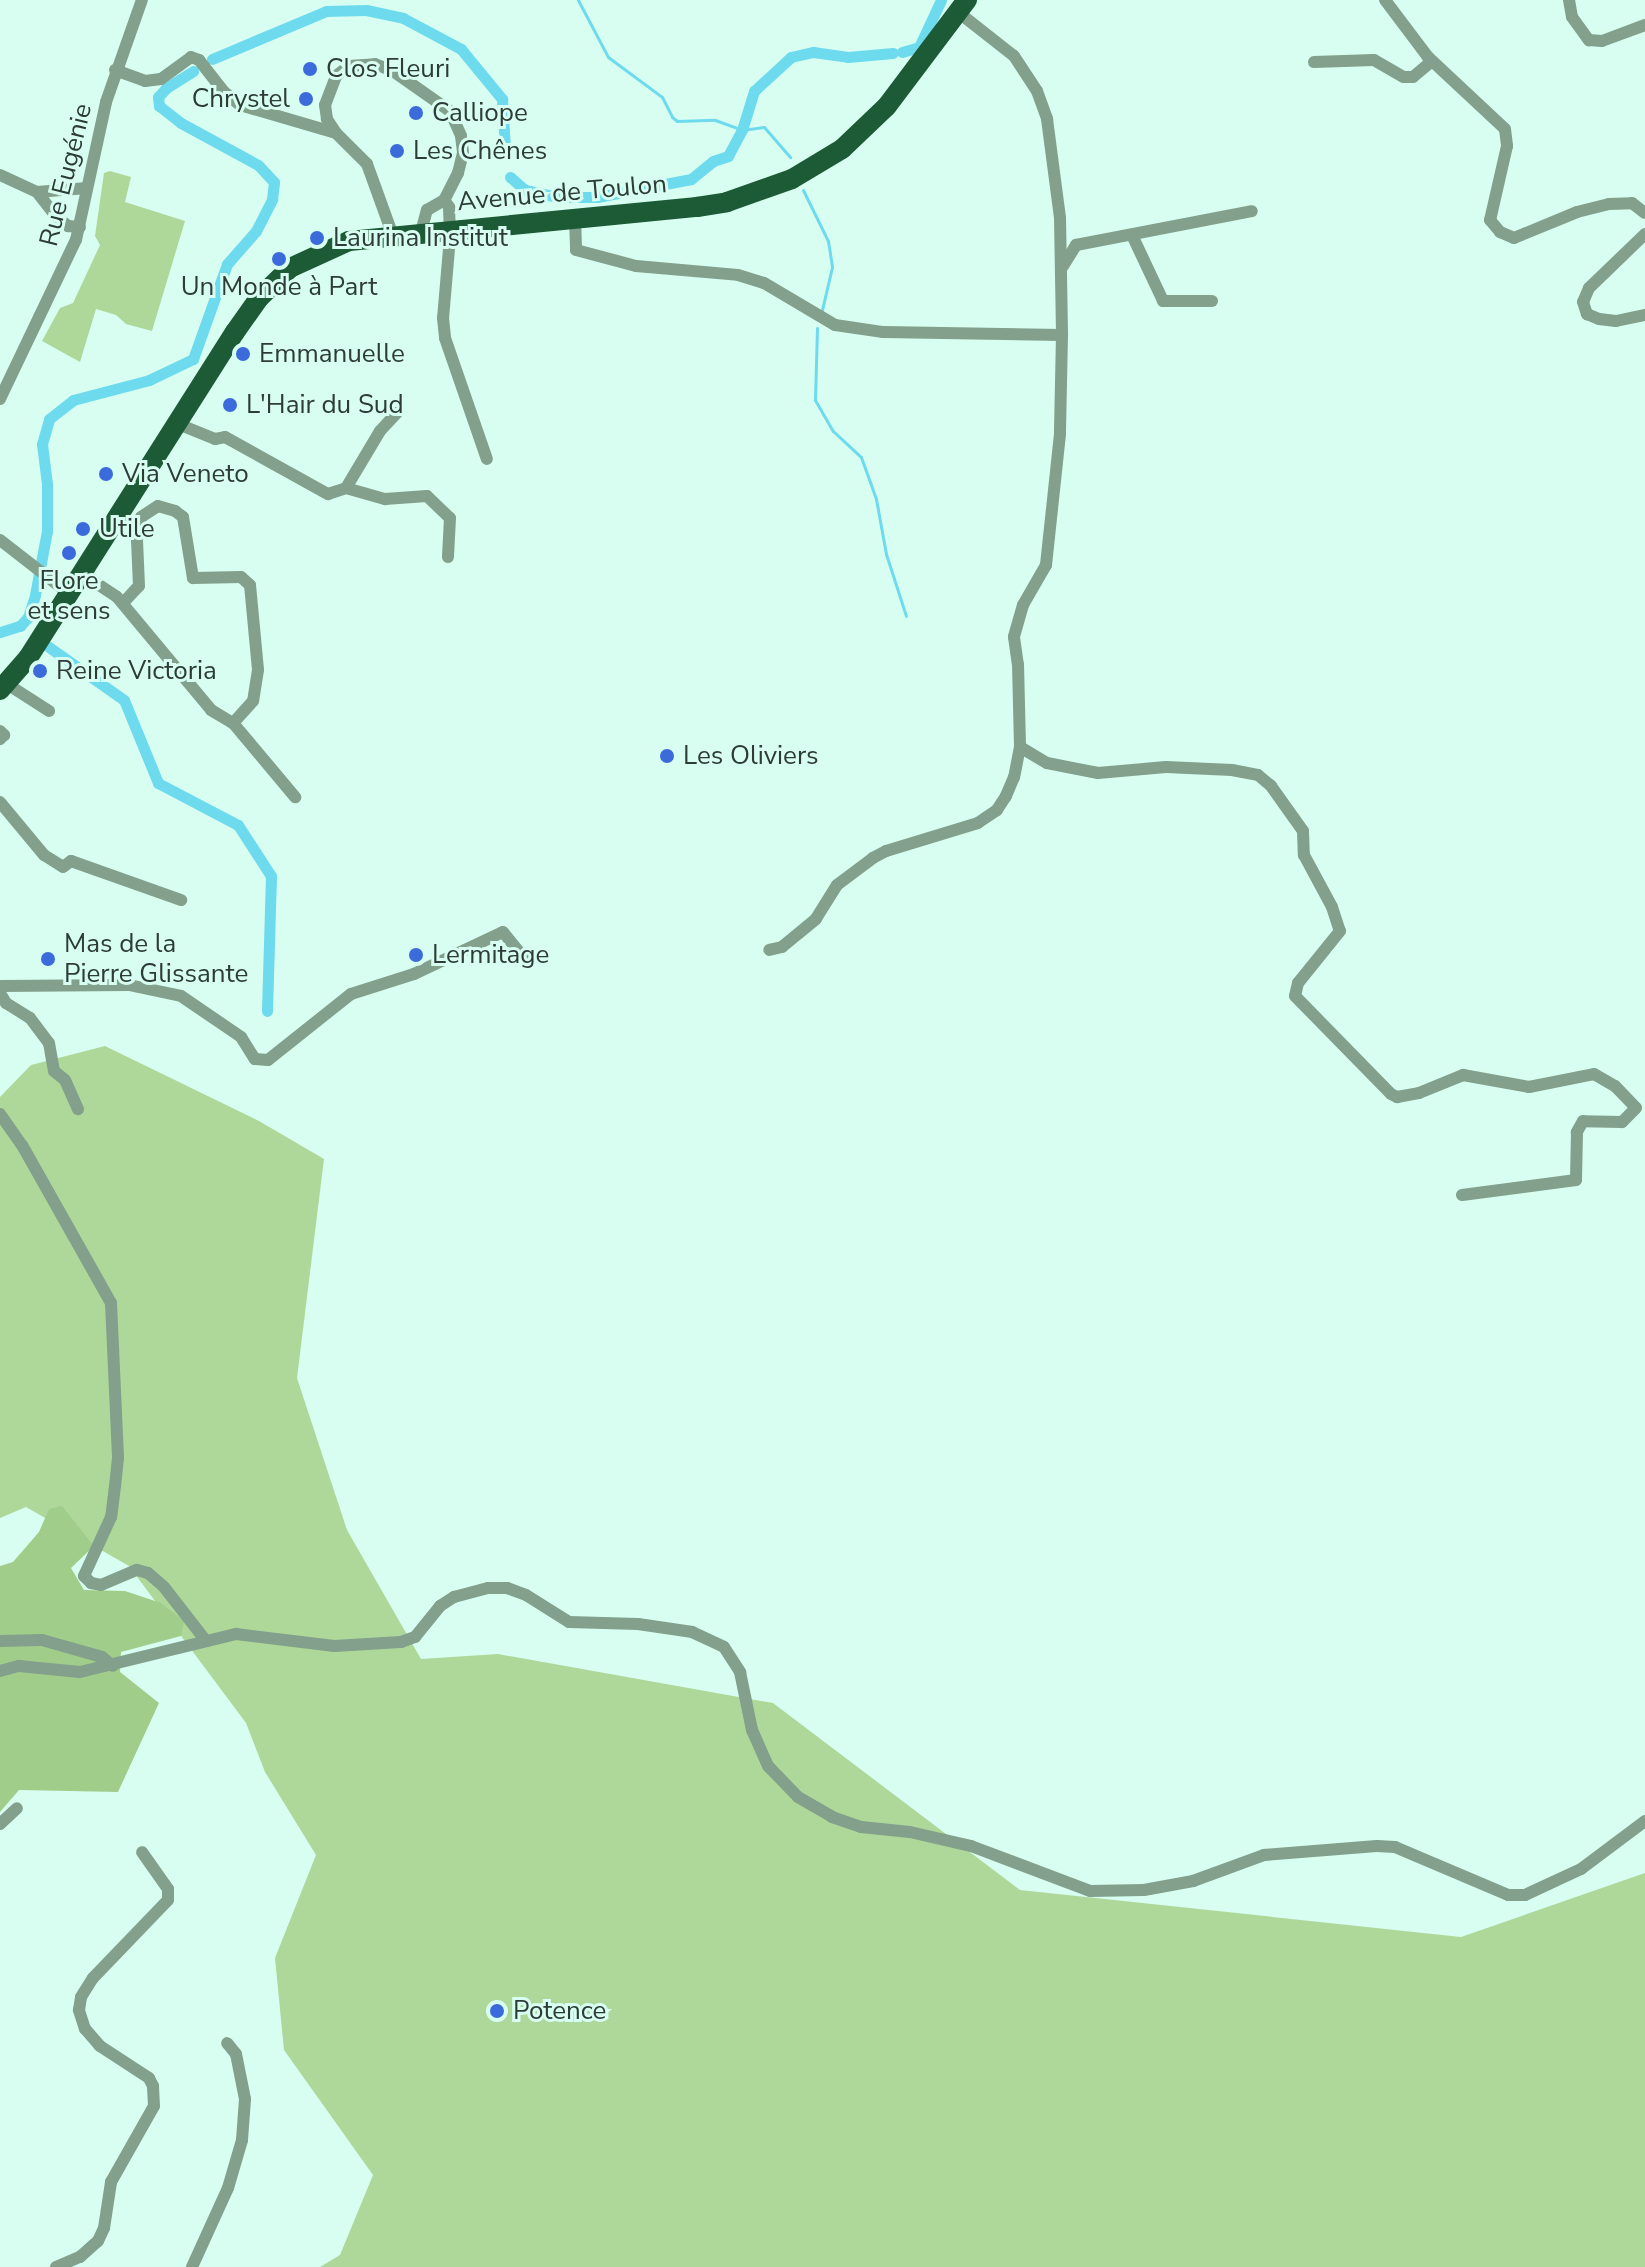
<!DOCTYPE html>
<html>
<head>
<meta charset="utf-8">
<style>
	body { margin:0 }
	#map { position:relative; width:1645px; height:2267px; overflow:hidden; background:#d7fef1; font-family:"Nunito Sans",sans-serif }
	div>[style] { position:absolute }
	.green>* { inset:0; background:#aed89a }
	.forest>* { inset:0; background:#a0ce8a }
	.stream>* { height:3px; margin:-1.5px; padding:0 1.5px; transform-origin:1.5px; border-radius:1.5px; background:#6ddbed }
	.canal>* { height:11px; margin:-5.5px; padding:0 5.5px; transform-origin:5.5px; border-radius:5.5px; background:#6ddbed }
	.street>* { height:12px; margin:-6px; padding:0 6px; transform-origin:6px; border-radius:6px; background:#82a08b }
	.primary>* { height:20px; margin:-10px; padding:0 10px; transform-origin:10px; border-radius:10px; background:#1c5b36 }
	.dots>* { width:22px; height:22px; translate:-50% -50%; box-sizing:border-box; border:4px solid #d7fef1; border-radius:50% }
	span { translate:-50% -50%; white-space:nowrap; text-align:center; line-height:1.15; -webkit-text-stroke:6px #d7fef1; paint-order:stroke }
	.poi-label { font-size:26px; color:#2d3c37 }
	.left { translate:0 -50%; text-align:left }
	.right { translate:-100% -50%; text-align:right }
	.street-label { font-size:26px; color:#2d3c37 }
</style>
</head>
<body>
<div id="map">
	<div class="green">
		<i style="clip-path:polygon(110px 171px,131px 177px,125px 202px,185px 221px,152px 331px,126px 324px,116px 315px,96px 309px,80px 362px,42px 341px,60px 308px,73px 303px,100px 245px,95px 236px,104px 173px)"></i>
		<i style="clip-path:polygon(105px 1046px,259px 1121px,324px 1159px,297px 1378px,347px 1530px,421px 1659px,498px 1654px,773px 1703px,1020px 1890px,1461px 1937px,1645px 1873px,1645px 2267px,320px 2267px,340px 2255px,373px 2175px,284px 2050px,275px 1958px,316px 1855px,265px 1772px,246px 1723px,129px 1566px,26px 1507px,0 1518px,0 1097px,31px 1065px)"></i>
	</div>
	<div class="forest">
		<i style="clip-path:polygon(62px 1506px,94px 1546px,71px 1568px,84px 1590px,125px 1591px,161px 1603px,184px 1621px,181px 1636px,121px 1652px,120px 1672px,159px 1703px,118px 1792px,19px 1790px,0 1812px,0 1566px,13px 1562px,39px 1532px,49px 1509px)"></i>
	</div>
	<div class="stream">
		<i style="left:578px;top:0;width:64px;rotate:62.2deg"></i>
		<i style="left:608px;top:57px;width:67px;rotate:36.5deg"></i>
		<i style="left:662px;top:97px;width:22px;rotate:63deg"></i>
		<i style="left:672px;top:117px;width:6px;rotate:39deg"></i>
		<i style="left:677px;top:121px;width:38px;rotate:-2deg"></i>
		<i style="left:715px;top:120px;width:29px;rotate:20deg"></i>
		<i style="left:742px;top:130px;width:22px;rotate:-8deg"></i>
		<i style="left:764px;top:127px;width:40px;rotate:49deg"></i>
		<i style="left:803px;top:190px;width:57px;rotate:63.9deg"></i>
		<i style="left:828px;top:241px;width:26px;rotate:81deg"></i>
		<i style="left:832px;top:267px;width:44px;rotate:103.1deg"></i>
		<i style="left:817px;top:328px;width:72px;rotate:91.6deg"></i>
		<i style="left:815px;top:400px;width:36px;rotate:60deg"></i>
		<i style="left:833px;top:431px;width:38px;rotate:43deg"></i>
		<i style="left:861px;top:457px;width:45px;rotate:70.3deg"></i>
		<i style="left:876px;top:499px;width:56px;rotate:79.7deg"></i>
		<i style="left:886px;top:554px;width:65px;rotate:72.1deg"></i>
	</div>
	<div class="canal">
		<i style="left:902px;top:52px;width:18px;rotate:-16deg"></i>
		<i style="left:919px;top:47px;width:52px;rotate:-64.9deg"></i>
		<i style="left:212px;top:59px;width:124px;rotate:-22.8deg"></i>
		<i style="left:326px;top:11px;width:40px;rotate:-1.4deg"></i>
		<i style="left:366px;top:10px;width:38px;rotate:12deg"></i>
		<i style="left:403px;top:18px;width:66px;rotate:28.1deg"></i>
		<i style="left:461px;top:49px;width:65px;rotate:50.6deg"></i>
		<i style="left:502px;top:99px;width:49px;rotate:86.5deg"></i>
		<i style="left:510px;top:177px;width:20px;rotate:41deg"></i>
		<i style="left:525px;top:190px;width:34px;rotate:12deg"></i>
		<i style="left:558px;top:197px;width:39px"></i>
		<i style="left:597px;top:197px;width:96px;rotate:-10.8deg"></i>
		<i style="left:691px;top:179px;width:28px;rotate:-39deg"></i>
		<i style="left:713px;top:161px;width:16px;rotate:-18deg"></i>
		<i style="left:728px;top:156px;width:30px;rotate:-62deg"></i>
		<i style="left:742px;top:130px;width:41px;rotate:-72.9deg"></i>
		<i style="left:754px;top:91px;width:50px;rotate:-42.6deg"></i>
		<i style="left:791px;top:57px;width:23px;rotate:-13deg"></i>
		<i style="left:813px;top:52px;width:35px;rotate:8deg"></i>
		<i style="left:848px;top:57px;width:45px;rotate:-5.1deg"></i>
		<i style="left:0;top:632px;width:21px;rotate:-17deg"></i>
		<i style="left:20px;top:626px;width:12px;rotate:-48deg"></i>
		<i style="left:28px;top:617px;width:23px;rotate:-72deg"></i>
		<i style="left:35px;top:595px;width:65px;rotate:-79.4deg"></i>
		<i style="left:47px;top:531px;width:47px;rotate:-90deg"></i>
		<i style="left:47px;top:484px;width:40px;rotate:-97.1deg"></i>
		<i style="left:42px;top:444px;width:26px;rotate:-74deg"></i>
		<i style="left:49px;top:419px;width:31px;rotate:-38deg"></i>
		<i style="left:73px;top:400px;width:79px;rotate:-14.7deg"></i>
		<i style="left:149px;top:380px;width:49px;rotate:-25.5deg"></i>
		<i style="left:193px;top:359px;width:101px;rotate:-70.3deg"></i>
		<i style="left:227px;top:264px;width:44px;rotate:-48.7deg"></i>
		<i style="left:256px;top:231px;width:36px;rotate:-63deg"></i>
		<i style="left:272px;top:199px;width:17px;rotate:-83deg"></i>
		<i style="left:274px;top:182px;width:23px;rotate:-133deg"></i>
		<i style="left:258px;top:165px;width:88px;rotate:-151.4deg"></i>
		<i style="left:181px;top:123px;width:28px;rotate:-142deg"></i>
		<i style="left:159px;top:106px;width:9px;rotate:-96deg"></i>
		<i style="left:158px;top:97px;width:12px;rotate:-48deg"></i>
		<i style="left:166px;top:88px;width:32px;rotate:-32deg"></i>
		<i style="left:46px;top:645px;width:95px;rotate:35.2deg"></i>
		<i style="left:124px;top:700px;width:90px;rotate:67.7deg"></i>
		<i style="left:158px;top:783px;width:90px;rotate:27.7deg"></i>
		<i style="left:238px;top:825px;width:61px;rotate:57.1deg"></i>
		<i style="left:271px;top:876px;width:135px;rotate:91.7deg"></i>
	</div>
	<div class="street">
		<i style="left:1385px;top:0;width:71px;rotate:53deg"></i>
		<i style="left:1428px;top:57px;width:105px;rotate:43.1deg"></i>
		<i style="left:1505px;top:129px;width:17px;rotate:83deg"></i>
		<i style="left:1507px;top:146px;width:76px;rotate:102.9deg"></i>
		<i style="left:1490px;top:220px;width:16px;rotate:50deg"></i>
		<i style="left:1500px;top:232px;width:15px;rotate:23deg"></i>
		<i style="left:1514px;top:238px;width:68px;rotate:-22.4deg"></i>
		<i style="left:1577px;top:212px;width:33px;rotate:-14deg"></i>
		<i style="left:1609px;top:204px;width:23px;rotate:-2deg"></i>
		<i style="left:1632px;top:203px;width:16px;rotate:38deg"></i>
		<i style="left:1569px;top:0;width:17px;rotate:80deg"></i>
		<i style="left:1572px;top:17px;width:29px;rotate:54deg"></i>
		<i style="left:1589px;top:40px;width:13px;rotate:4deg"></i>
		<i style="left:1602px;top:41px;width:46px;rotate:-20.4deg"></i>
		<i style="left:958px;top:12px;width:71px;rotate:38.2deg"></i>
		<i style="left:1014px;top:56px;width:42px;rotate:56.7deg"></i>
		<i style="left:1037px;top:91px;width:30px;rotate:70deg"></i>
		<i style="left:1047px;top:119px;width:100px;rotate:82.5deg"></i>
		<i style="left:1060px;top:218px;width:117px;rotate:89deg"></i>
		<i style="left:1314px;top:62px;width:60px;rotate:-1.9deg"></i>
		<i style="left:1374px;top:60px;width:34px;rotate:30deg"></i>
		<i style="left:1404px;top:77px;width:9px"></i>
		<i style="left:1413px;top:77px;width:25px;rotate:-40deg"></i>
		<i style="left:115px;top:70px;width:32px;rotate:20deg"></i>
		<i style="left:145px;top:81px;width:16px;rotate:-7deg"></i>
		<i style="left:161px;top:79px;width:37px;rotate:-36deg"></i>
		<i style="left:191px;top:57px;width:9px;rotate:21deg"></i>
		<i style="left:199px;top:60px;width:41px;rotate:52deg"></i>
		<i style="left:224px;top:92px;width:21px;rotate:39deg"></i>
		<i style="left:240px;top:105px;width:100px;rotate:16.3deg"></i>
		<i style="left:336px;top:133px;width:44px;rotate:45deg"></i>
		<i style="left:367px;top:164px;width:77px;rotate:70.1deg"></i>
		<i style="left:336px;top:133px;width:17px;rotate:-123deg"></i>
		<i style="left:327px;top:119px;width:14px;rotate:-98deg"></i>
		<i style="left:325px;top:105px;width:31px;rotate:-69deg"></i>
		<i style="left:336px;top:76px;width:16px;rotate:-38deg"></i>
		<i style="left:349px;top:66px;width:26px;rotate:-4deg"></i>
		<i style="left:375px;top:64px;width:19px;rotate:21deg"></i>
		<i style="left:393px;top:71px;width:70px;rotate:35.1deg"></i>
		<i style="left:450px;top:111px;width:27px;rotate:66deg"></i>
		<i style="left:461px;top:136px;width:17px;rotate:83deg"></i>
		<i style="left:463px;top:153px;width:21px;rotate:104deg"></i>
		<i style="left:458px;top:173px;width:30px;rotate:117deg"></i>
		<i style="left:0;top:175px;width:41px;rotate:24.7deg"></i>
		<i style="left:37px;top:192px;width:31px;rotate:52deg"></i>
		<i style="left:56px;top:216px;width:16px;rotate:40deg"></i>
		<i style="left:68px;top:226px;width:12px;rotate:5deg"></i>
		<i style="left:37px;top:192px;width:50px;rotate:-4.6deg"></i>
		<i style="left:444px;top:200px;width:9px;rotate:54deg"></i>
		<i style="left:449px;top:207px;width:30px;rotate:88deg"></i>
		<i style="left:450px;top:237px;width:81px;rotate:94.9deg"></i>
		<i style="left:443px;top:318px;width:20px;rotate:84deg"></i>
		<i style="left:445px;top:338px;width:128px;rotate:70.9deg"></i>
		<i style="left:575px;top:218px;width:32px;rotate:88deg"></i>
		<i style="left:576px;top:250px;width:62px;rotate:14.9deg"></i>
		<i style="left:636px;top:266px;width:102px;rotate:5deg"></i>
		<i style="left:738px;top:275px;width:27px;rotate:17deg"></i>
		<i style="left:764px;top:283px;width:82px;rotate:30.6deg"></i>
		<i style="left:835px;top:325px;width:49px;rotate:8.3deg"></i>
		<i style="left:883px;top:332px;width:179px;rotate:1deg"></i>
		<i style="left:1062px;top:335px;width:99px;rotate:91.2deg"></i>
		<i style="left:1060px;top:434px;width:132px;rotate:96.1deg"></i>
		<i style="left:1046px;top:565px;width:46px;rotate:119.9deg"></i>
		<i style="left:1023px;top:605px;width:33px;rotate:106deg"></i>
		<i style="left:1014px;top:637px;width:27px;rotate:82deg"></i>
		<i style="left:1018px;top:664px;width:83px;rotate:88.6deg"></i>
		<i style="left:1020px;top:747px;width:31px;rotate:101deg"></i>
		<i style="left:1014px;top:777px;width:21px;rotate:113deg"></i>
		<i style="left:1006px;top:796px;width:17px;rotate:123deg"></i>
		<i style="left:997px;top:810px;width:23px;rotate:146deg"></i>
		<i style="left:978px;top:823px;width:96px;rotate:163.1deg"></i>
		<i style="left:886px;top:851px;width:15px;rotate:152deg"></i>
		<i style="left:873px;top:858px;width:45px;rotate:143.1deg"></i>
		<i style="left:837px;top:885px;width:40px;rotate:122deg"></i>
		<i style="left:816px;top:919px;width:44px;rotate:140.5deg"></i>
		<i style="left:782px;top:947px;width:13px;rotate:167deg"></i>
		<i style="left:421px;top:232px;width:23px;rotate:-75deg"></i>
		<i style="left:427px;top:210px;width:20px;rotate:-30deg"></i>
		<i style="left:1645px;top:234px;width:78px;rotate:136deg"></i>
		<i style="left:1589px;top:288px;width:15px;rotate:113deg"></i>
		<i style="left:1583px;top:302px;width:13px;rotate:72deg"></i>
		<i style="left:1587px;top:314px;width:13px;rotate:23deg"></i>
		<i style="left:1599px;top:319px;width:17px;rotate:7deg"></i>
		<i style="left:1616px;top:321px;width:30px;rotate:-12deg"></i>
		<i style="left:1132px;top:235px;width:73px;rotate:64.8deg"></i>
		<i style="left:1163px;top:301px;width:49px"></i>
		<i style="left:1063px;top:266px;width:25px;rotate:-58deg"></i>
		<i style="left:1076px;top:245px;width:179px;rotate:-10.9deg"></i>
		<i style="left:0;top:399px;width:176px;rotate:-64.5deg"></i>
		<i style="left:76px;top:240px;width:141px;rotate:-77.7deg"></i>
		<i style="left:106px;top:102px;width:108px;rotate:-70.6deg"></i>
		<i style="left:178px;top:424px;width:40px;rotate:22deg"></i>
		<i style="left:215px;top:439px;width:10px;rotate:-11deg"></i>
		<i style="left:225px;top:437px;width:118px;rotate:29deg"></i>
		<i style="left:328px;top:494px;width:19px;rotate:-18deg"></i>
		<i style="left:346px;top:488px;width:41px;rotate:15.8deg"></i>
		<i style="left:385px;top:499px;width:42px;rotate:-4.1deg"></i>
		<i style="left:427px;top:496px;width:32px;rotate:44deg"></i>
		<i style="left:450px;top:518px;width:39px;rotate:93deg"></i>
		<i style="left:346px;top:488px;width:66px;rotate:-59.2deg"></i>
		<i style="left:380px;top:431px;width:25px;rotate:-47deg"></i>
		<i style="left:0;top:540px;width:86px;rotate:37.9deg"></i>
		<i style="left:81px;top:573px;width:43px;rotate:33.7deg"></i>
		<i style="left:117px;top:597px;width:147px;rotate:50.2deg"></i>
		<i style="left:211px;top:710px;width:26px;rotate:31deg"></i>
		<i style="left:233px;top:723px;width:97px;rotate:50deg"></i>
		<i style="left:123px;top:603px;width:23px;rotate:-47deg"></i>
		<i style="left:139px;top:586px;width:46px;rotate:-92.5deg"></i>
		<i style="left:137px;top:540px;width:23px;rotate:-80deg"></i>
		<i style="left:141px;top:517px;width:20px;rotate:-33deg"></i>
		<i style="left:158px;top:506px;width:18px;rotate:16deg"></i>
		<i style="left:175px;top:511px;width:10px;rotate:37deg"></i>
		<i style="left:183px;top:517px;width:62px;rotate:80.7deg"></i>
		<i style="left:193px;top:578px;width:48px;rotate:-1.2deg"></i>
		<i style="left:241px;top:577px;width:12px;rotate:42deg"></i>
		<i style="left:250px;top:585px;width:85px;rotate:84.6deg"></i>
		<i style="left:258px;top:670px;width:31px;rotate:99deg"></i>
		<i style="left:253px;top:701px;width:30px;rotate:132deg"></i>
		<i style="left:7px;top:684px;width:50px;rotate:32.7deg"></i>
		<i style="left:0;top:731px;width:6px;rotate:45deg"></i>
		<i style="left:4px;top:735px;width:6px;rotate:135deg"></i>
		<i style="left:1020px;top:747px;width:31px;rotate:31deg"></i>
		<i style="left:1047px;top:763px;width:52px;rotate:11.1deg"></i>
		<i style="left:1098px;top:773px;width:68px;rotate:-5deg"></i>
		<i style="left:1166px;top:767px;width:66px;rotate:2.6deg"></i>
		<i style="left:1232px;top:770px;width:26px;rotate:11deg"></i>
		<i style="left:1258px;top:775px;width:17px;rotate:40deg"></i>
		<i style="left:1271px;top:786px;width:55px;rotate:54.6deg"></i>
		<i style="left:1303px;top:831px;width:24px;rotate:88deg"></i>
		<i style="left:1304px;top:855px;width:59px;rotate:61.7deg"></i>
		<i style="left:1332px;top:907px;width:25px;rotate:72deg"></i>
		<i style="left:1340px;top:931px;width:67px;rotate:128.9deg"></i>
		<i style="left:1298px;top:983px;width:13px;rotate:103deg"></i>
		<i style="left:1295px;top:996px;width:137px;rotate:45.6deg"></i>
		<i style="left:1391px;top:1094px;width:7px;rotate:27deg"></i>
		<i style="left:1397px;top:1097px;width:22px;rotate:-10deg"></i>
		<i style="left:1419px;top:1093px;width:48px;rotate:-22.2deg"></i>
		<i style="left:1463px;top:1075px;width:67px;rotate:10.3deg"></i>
		<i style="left:1529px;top:1087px;width:66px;rotate:-11.3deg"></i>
		<i style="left:1594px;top:1074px;width:24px;rotate:30deg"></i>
		<i style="left:1615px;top:1086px;width:30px;rotate:46deg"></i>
		<i style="left:1636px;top:1108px;width:20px;rotate:135deg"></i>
		<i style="left:1622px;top:1122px;width:39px;rotate:-179deg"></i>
		<i style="left:1583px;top:1121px;width:13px;rotate:119deg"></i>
		<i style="left:1577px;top:1132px;width:48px;rotate:91.2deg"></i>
		<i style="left:1576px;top:1180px;width:115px;rotate:172.5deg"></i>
		<i style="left:0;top:802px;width:69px;rotate:50.3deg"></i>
		<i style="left:44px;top:855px;width:22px;rotate:32deg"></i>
		<i style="left:63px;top:867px;width:10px;rotate:-37deg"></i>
		<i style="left:71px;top:861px;width:117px;rotate:19.5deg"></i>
		<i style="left:0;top:986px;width:129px;rotate:-0.4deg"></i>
		<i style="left:129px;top:985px;width:53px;rotate:11.9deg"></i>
		<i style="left:181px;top:996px;width:73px;rotate:34.3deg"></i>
		<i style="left:241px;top:1037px;width:26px;rotate:58deg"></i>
		<i style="left:255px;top:1059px;width:13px;rotate:4deg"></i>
		<i style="left:268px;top:1060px;width:106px;rotate:-38.5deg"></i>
		<i style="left:351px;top:994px;width:66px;rotate:-17.6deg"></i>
		<i style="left:414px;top:974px;width:98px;rotate:-25.3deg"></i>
		<i style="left:503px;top:932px;width:36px;rotate:51deg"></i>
		<i style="left:0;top:993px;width:12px;rotate:59deg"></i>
		<i style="left:6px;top:1003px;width:28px;rotate:32deg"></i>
		<i style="left:30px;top:1018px;width:31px;rotate:53deg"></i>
		<i style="left:49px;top:1043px;width:28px;rotate:80deg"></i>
		<i style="left:54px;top:1071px;width:14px;rotate:39deg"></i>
		<i style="left:65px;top:1080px;width:32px;rotate:66deg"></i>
		<i style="left:0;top:1114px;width:38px;rotate:55deg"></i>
		<i style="left:22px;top:1145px;width:181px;rotate:60.6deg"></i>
		<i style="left:111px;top:1303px;width:155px;rotate:87.4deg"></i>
		<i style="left:118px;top:1458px;width:28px;rotate:96deg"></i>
		<i style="left:115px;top:1486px;width:31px;rotate:97deg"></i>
		<i style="left:111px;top:1517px;width:65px;rotate:114.6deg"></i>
		<i style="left:84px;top:1576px;width:10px;rotate:45deg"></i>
		<i style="left:91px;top:1583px;width:10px;rotate:11deg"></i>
		<i style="left:101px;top:1585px;width:39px;rotate:-23deg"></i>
		<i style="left:137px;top:1570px;width:11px;rotate:15deg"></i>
		<i style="left:148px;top:1573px;width:21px;rotate:41deg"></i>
		<i style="left:164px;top:1587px;width:68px;rotate:52.1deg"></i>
		<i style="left:0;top:1641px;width:42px;rotate:-1.4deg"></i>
		<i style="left:42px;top:1640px;width:62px;rotate:15.8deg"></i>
		<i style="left:102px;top:1657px;width:14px;rotate:39deg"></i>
		<i style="left:0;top:1671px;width:20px;rotate:-15deg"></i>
		<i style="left:19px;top:1666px;width:61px;rotate:5.6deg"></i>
		<i style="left:80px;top:1672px;width:161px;rotate:-13.7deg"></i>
		<i style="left:236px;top:1634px;width:99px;rotate:7deg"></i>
		<i style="left:334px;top:1646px;width:67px;rotate:-3.4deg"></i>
		<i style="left:401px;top:1642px;width:15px;rotate:-20deg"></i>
		<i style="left:415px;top:1637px;width:40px;rotate:-51deg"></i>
		<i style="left:440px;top:1606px;width:17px;rotate:-33deg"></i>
		<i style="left:454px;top:1597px;width:35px;rotate:-15deg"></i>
		<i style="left:488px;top:1588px;width:19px"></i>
		<i style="left:507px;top:1588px;width:20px;rotate:20deg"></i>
		<i style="left:526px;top:1595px;width:51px;rotate:32.1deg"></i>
		<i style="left:569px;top:1622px;width:69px;rotate:1.7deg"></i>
		<i style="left:638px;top:1624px;width:55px;rotate:8.4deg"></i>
		<i style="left:692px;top:1632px;width:35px;rotate:25deg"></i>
		<i style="left:724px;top:1647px;width:30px;rotate:57deg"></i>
		<i style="left:740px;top:1672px;width:59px;rotate:78.3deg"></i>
		<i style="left:752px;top:1730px;width:39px;rotate:66deg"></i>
		<i style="left:768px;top:1766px;width:43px;rotate:45.9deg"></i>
		<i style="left:798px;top:1797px;width:39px;rotate:30deg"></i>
		<i style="left:832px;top:1817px;width:31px;rotate:19deg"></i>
		<i style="left:861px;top:1827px;width:49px;rotate:5.8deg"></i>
		<i style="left:910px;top:1832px;width:63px;rotate:12.9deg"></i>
		<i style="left:971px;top:1846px;width:127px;rotate:20.7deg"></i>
		<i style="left:1090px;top:1891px;width:54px;rotate:-1.1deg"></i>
		<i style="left:1144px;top:1890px;width:50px;rotate:-10.4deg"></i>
		<i style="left:1193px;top:1881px;width:76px;rotate:-20.1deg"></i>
		<i style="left:1264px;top:1855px;width:113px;rotate:-4.6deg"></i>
		<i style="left:1377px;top:1846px;width:18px;rotate:3deg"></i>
		<i style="left:1395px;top:1847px;width:123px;rotate:23deg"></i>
		<i style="left:1508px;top:1895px;width:17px"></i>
		<i style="left:1525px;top:1895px;width:62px;rotate:-24.9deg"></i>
		<i style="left:1581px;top:1869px;width:80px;rotate:-36.9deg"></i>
		<i style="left:0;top:1824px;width:23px;rotate:-43deg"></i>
		<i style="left:56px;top:2267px;width:26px;rotate:-23deg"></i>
		<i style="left:80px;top:2257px;width:24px;rotate:-42deg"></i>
		<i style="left:98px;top:2241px;width:14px;rotate:-65deg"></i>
		<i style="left:104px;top:2228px;width:47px;rotate:-81.3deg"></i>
		<i style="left:111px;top:2182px;width:87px;rotate:-60.5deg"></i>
		<i style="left:154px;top:2106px;width:20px;rotate:-93deg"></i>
		<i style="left:153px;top:2086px;width:9px;rotate:-117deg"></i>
		<i style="left:149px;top:2078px;width:59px;rotate:-146.9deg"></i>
		<i style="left:100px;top:2046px;width:23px;rotate:-131deg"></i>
		<i style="left:85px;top:2029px;width:20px;rotate:-108deg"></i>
		<i style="left:79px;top:2010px;width:13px;rotate:-81deg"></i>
		<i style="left:81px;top:1997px;width:22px;rotate:-58deg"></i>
		<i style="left:93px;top:1978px;width:108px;rotate:-46.1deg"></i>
		<i style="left:168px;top:1900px;width:11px;rotate:-90deg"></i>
		<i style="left:168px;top:1889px;width:45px;rotate:-125.1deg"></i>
		<i style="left:192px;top:2267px;width:87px;rotate:-65.5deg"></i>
		<i style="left:228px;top:2188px;width:50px;rotate:-73.7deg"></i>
		<i style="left:242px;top:2140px;width:41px;rotate:-85.8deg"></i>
		<i style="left:245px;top:2099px;width:46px;rotate:-101.3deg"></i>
		<i style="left:236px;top:2054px;width:14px;rotate:-129deg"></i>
	</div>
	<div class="primary">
		<i style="left:0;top:690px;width:43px;rotate:-48.8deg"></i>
		<i style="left:28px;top:658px;width:386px;rotate:-57.6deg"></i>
		<i style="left:235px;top:332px;width:42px;rotate:-54.8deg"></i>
		<i style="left:259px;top:298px;width:43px;rotate:-44.1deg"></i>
		<i style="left:290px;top:268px;width:65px;rotate:-24.6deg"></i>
		<i style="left:349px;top:241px;width:350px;rotate:-5.6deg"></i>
		<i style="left:697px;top:207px;width:30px;rotate:-9deg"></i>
		<i style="left:727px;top:202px;width:69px;rotate:-19.5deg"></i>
		<i style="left:792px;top:179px;width:58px;rotate:-31deg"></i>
		<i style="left:842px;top:149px;width:62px;rotate:-43.7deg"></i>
		<i style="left:887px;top:106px;width:133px;rotate:-53deg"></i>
	</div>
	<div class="dots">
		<i style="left:310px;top:69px;background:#3b6bdb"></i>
		<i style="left:306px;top:99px;background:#3b6bdb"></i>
		<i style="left:416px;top:113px;background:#3b6bdb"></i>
		<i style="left:397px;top:151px;background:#3b6bdb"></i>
		<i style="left:317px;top:238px;background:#3b6bdb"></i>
		<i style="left:279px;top:259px;background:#3b6bdb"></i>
		<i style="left:243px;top:354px;background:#3b6bdb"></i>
		<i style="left:230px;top:405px;background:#3b6bdb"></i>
		<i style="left:106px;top:474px;background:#3b6bdb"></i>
		<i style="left:83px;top:529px;background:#3b6bdb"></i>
		<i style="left:69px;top:553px;background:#3b6bdb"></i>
		<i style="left:40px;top:671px;background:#3b6bdb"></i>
		<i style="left:667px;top:756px;background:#3b6bdb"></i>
		<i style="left:416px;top:955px;background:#3b6bdb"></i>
		<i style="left:48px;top:959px;background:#3b6bdb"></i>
		<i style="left:497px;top:2011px;background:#3b6bdb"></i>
	</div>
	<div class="poi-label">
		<span class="left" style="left:326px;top:69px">Clos Fleuri</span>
		<span class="right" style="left:290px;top:99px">Chrystel</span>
		<span class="left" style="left:432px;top:113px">Calliope</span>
		<span class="left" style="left:413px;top:151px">Les Chênes</span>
		<span class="left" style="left:333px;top:238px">Laurina Institut</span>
		<span style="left:279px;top:287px">Un Monde à Part</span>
		<span class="left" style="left:259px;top:354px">Emmanuelle</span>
		<span class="left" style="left:246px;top:405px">L'Hair du Sud</span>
		<span class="left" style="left:122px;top:474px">Via Veneto</span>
		<span class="left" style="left:99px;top:529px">Utile</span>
		<span style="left:69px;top:596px">Flore<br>et sens</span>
		<span class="left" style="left:56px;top:671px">Reine Victoria</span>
		<span class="left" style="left:683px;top:756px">Les Oliviers</span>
		<span class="left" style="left:64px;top:959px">Mas de la<br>Pierre Glissante</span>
		<span class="left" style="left:432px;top:955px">Lermitage</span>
		<span class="left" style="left:513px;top:2011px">Potence</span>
	</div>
	<div class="street-label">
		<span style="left:66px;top:175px;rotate:-76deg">Rue Eugénie</span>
		<span style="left:562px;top:193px;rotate:-5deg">Avenue de Toulon</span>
	</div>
</div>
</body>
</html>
